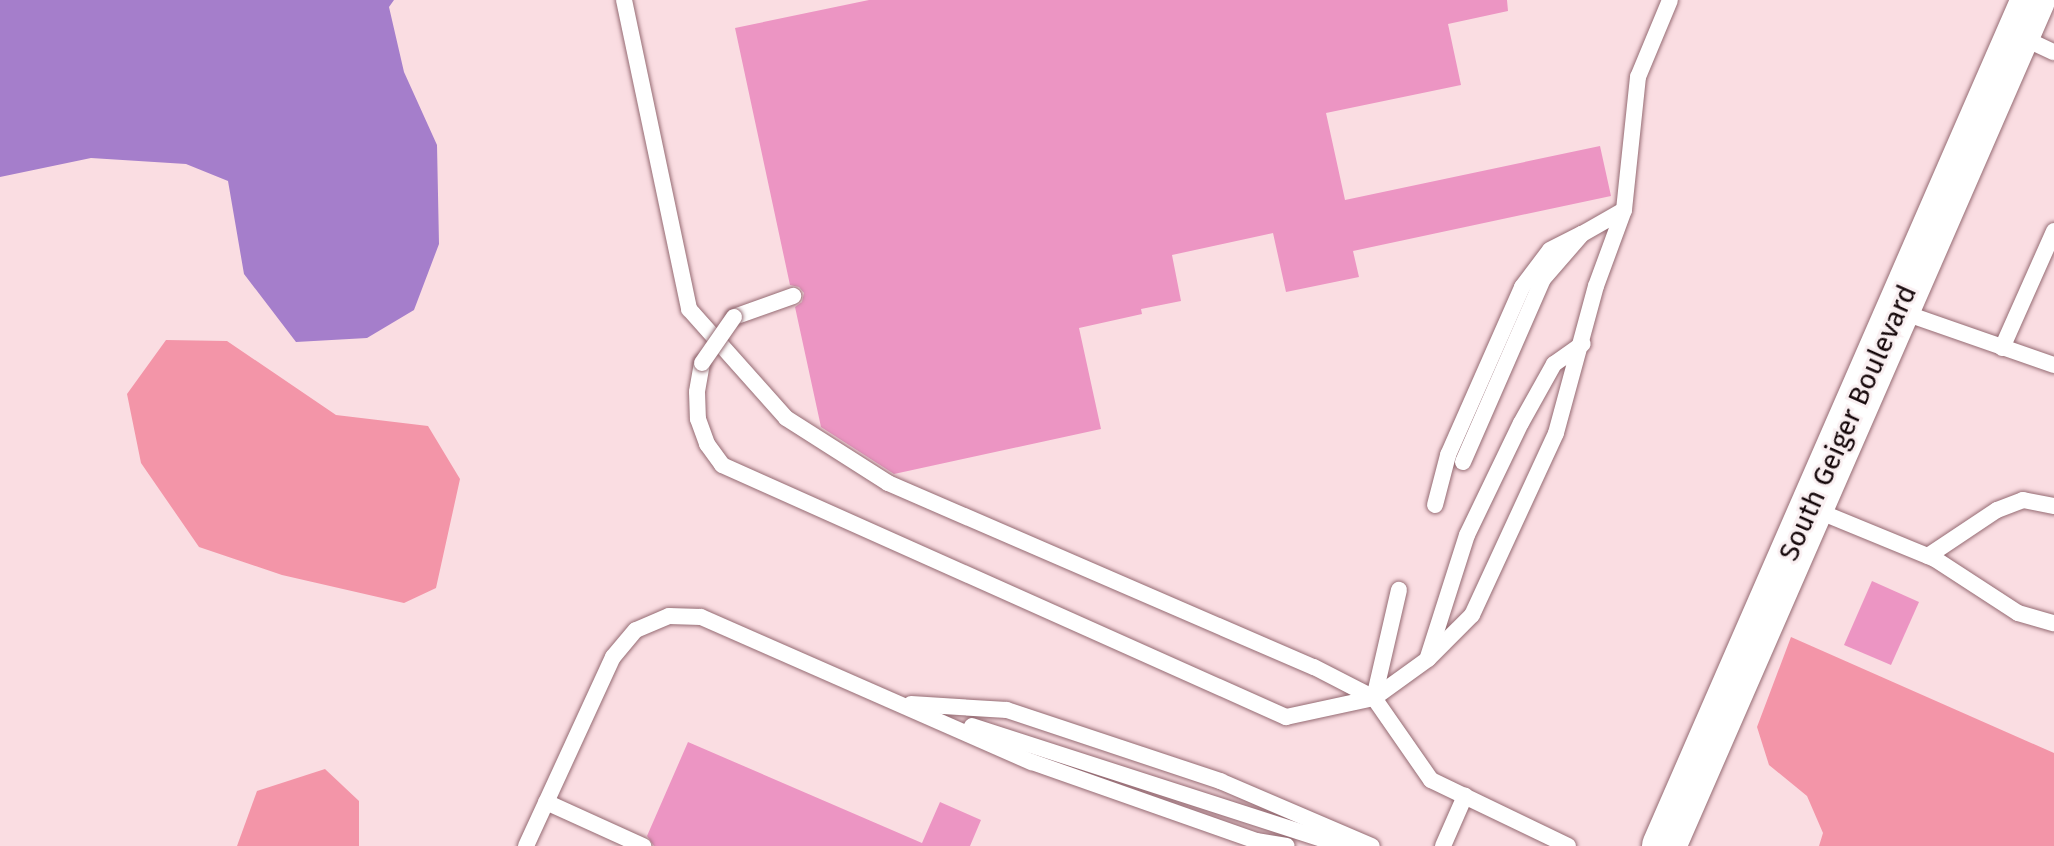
<!DOCTYPE html>
<html>
<head>
<meta charset="utf-8">
<style>
	body { margin:0 }
	#map { position:relative; width:2054px; height:846px; overflow:hidden; background:#fadde2; font-family:"Fira Sans",sans-serif }
	div>[style] { position:absolute }
	.green>* { inset:0; background:#f395a8 }
	.water>* { inset:0; background:#a57ecb }
	.building>* { inset:0; background:#ec95c3 }
	.roads { filter:drop-shadow(0 0 2px #956b73) drop-shadow(0 0 2px #956b73) }
	.lane>* { height:16px; margin:-8px; padding:0 8px; transform-origin:8px; border-radius:8px; background:#fff }
	.secondary>* { height:44px; margin:-22px; padding:0 22px; transform-origin:22px; border-radius:22px; background:#fff }
	.bridges { filter:drop-shadow(0 0 2px #956b73) drop-shadow(0 0 2px #956b73) }
	.lane-bridge>* { height:16px; margin:-8px; padding:0 8px; transform-origin:8px; border-radius:8px; background:#fff }
	span { translate:-50% -50%; white-space:nowrap; text-align:center; line-height:1.15; -webkit-text-stroke:6px #faf0f2; paint-order:stroke }
	.street-label { font-size:28px; color:#15070a }
</style>
</head>
<body>
<div id="map">
	<div class="green">
		<i style="clip-path:polygon(166px 340px,227px 341px,336px 415px,428px 426px,460px 479px,436px 588px,404px 603px,282px 575px,199px 547px,141px 463px,127px 394px)"></i>
		<i style="clip-path:polygon(1791px 637px,2054px 753px,2054px 846px,1819px 846px,1823px 833px,1807px 796px,1769px 765px,1757px 727px)"></i>
		<i style="clip-path:polygon(325px 769px,359px 801px,359px 846px,237px 846px,257px 791px)"></i>
	</div>
	<div class="water">
		<i style="clip-path:polygon(0 0,394px 0,389px 7px,404px 72px,437px 145px,439px 244px,414px 310px,367px 338px,296px 342px,244px 274px,228px 181px,186px 164px,91px 158px,0 177px)"></i>
	</div>
	<div class="building">
		<i style="clip-path:polygon(869px 0,1507px 0,1508px 11px,1448px 24px,1461px 85px,1326px 113px,1345px 200px,1600px 146px,1611px 196px,1353px 251px,1359px 277px,1286px 292px,1273px 233px,1172px 255px,1181px 301px,1141px 309px,1142px 314px,1079px 328px,1101px 429px,894px 474px,821px 427px,795px 307px,802px 302px,804px 293px,799px 287px,790px 285px,735px 28px)"></i>
		<i style="clip-path:polygon(1872px 581px,1919px 602px,1891px 665px,1844px 645px)"></i>
		<i style="clip-path:polygon(688px 742px,922px 843px,940px 802px,981px 820px,970px 846px,654px 846px,647px 836px)"></i>
	</div>
	<div class="roads">
		<div class="lane">
			<i style="left:624px;top:0;width:316px;rotate:78.1deg"></i>
			<i style="left:689px;top:309px;width:146px;rotate:48.3deg"></i>
			<i style="left:786px;top:418px;width:121px;rotate:32.5deg"></i>
			<i style="left:888px;top:483px;width:464px;rotate:23.4deg"></i>
			<i style="left:1314px;top:667px;width:68px;rotate:27.3deg"></i>
			<i style="left:1374px;top:698px;width:100px;rotate:55.2deg"></i>
			<i style="left:1431px;top:780px;width:152px;rotate:25.7deg"></i>
			<i style="left:2019px;top:36px;width:38px;rotate:25deg"></i>
			<i style="left:1899px;top:311px;width:164px;rotate:19.2deg"></i>
			<i style="left:734px;top:317px;width:63px;rotate:-19.6deg"></i>
			<i style="left:2002px;top:348px;width:128px;rotate:-66deg"></i>
			<i style="left:702px;top:363px;width:29px;rotate:100deg"></i>
			<i style="left:697px;top:392px;width:27px;rotate:88deg"></i>
			<i style="left:698px;top:419px;width:27px;rotate:70deg"></i>
			<i style="left:707px;top:444px;width:26px;rotate:54deg"></i>
			<i style="left:722px;top:465px;width:618px;rotate:24.08deg"></i>
			<i style="left:1286px;top:717px;width:90px;rotate:-12.2deg"></i>
			<i style="left:1374px;top:698px;width:67px;rotate:-35.8deg"></i>
			<i style="left:1428px;top:659px;width:62px;rotate:-45deg"></i>
			<i style="left:1472px;top:615px;width:200px;rotate:-65.2deg"></i>
			<i style="left:1556px;top:433px;width:152px;rotate:-74.8deg"></i>
			<i style="left:1596px;top:286px;width:81px;rotate:-69.8deg"></i>
			<i style="left:1624px;top:210px;width:134px;rotate:-84deg"></i>
			<i style="left:1638px;top:77px;width:83px;rotate:-67.4deg"></i>
			<i style="left:1463px;top:462px;width:200px;rotate:-66.4deg"></i>
			<i style="left:1543px;top:279px;width:60px;rotate:-49.1deg"></i>
			<i style="left:1582px;top:234px;width:48px;rotate:-29.7deg"></i>
			<i style="left:1435px;top:505px;width:52px;rotate:-75.4deg"></i>
			<i style="left:1448px;top:455px;width:184px;rotate:-66.2deg"></i>
			<i style="left:1522px;top:287px;width:46px;rotate:-52.9deg"></i>
			<i style="left:1550px;top:250px;width:36px;rotate:-27deg"></i>
			<i style="left:1813px;top:509px;width:132px;rotate:22.3deg"></i>
			<i style="left:1935px;top:559px;width:99px;rotate:33deg"></i>
			<i style="left:2018px;top:613px;width:37px;rotate:16deg"></i>
			<i style="left:1928px;top:556px;width:83px;rotate:-33.7deg"></i>
			<i style="left:1997px;top:510px;width:28px;rotate:-21deg"></i>
			<i style="left:2023px;top:500px;width:32px;rotate:11deg"></i>
			<i style="left:1428px;top:657px;width:128px;rotate:-72.3deg"></i>
			<i style="left:1467px;top:535px;width:124px;rotate:-64.3deg"></i>
			<i style="left:1521px;top:423px;width:68px;rotate:-60.8deg"></i>
			<i style="left:1554px;top:364px;width:35px;rotate:-35deg"></i>
			<i style="left:1374px;top:698px;width:111px;rotate:-77deg"></i>
			<i style="left:911px;top:704px;width:96px;rotate:3.6deg"></i>
			<i style="left:1007px;top:710px;width:225px;rotate:18.4deg"></i>
			<i style="left:1220px;top:781px;width:165px;rotate:23.2deg"></i>
			<i style="left:972px;top:726px;width:391px;rotate:17.9deg"></i>
			<i style="left:546px;top:802px;width:107px;rotate:24.4deg"></i>
			<i style="left:526px;top:846px;width:208px;rotate:-65.3deg"></i>
			<i style="left:613px;top:657px;width:35px;rotate:-50deg"></i>
			<i style="left:636px;top:630px;width:36px;rotate:-23deg"></i>
			<i style="left:669px;top:616px;width:32px;rotate:2deg"></i>
			<i style="left:701px;top:617px;width:361px;rotate:23.7deg"></i>
			<i style="left:1032px;top:762px;width:238px;rotate:19.4deg"></i>
			<i style="left:1256px;top:841px;width:31px;rotate:9deg"></i>
			<i style="left:1443px;top:846px;width:55px;rotate:-66.3deg"></i>
		</div>
		<div class="secondary">
			<i style="left:1664px;top:846px;width:923px;rotate:-66.43deg"></i>
		</div>
	</div>
	<div class="bridges">
		<div class="lane-bridge">
			<i style="left:702px;top:363px;width:56px;rotate:-55.2deg"></i>
		</div>
	</div>
	<div class="street-label">
		<span style="left:1848px;top:423px;rotate:-66deg">South Geiger Boulevard</span>
	</div>
</div>
</body>
</html>
